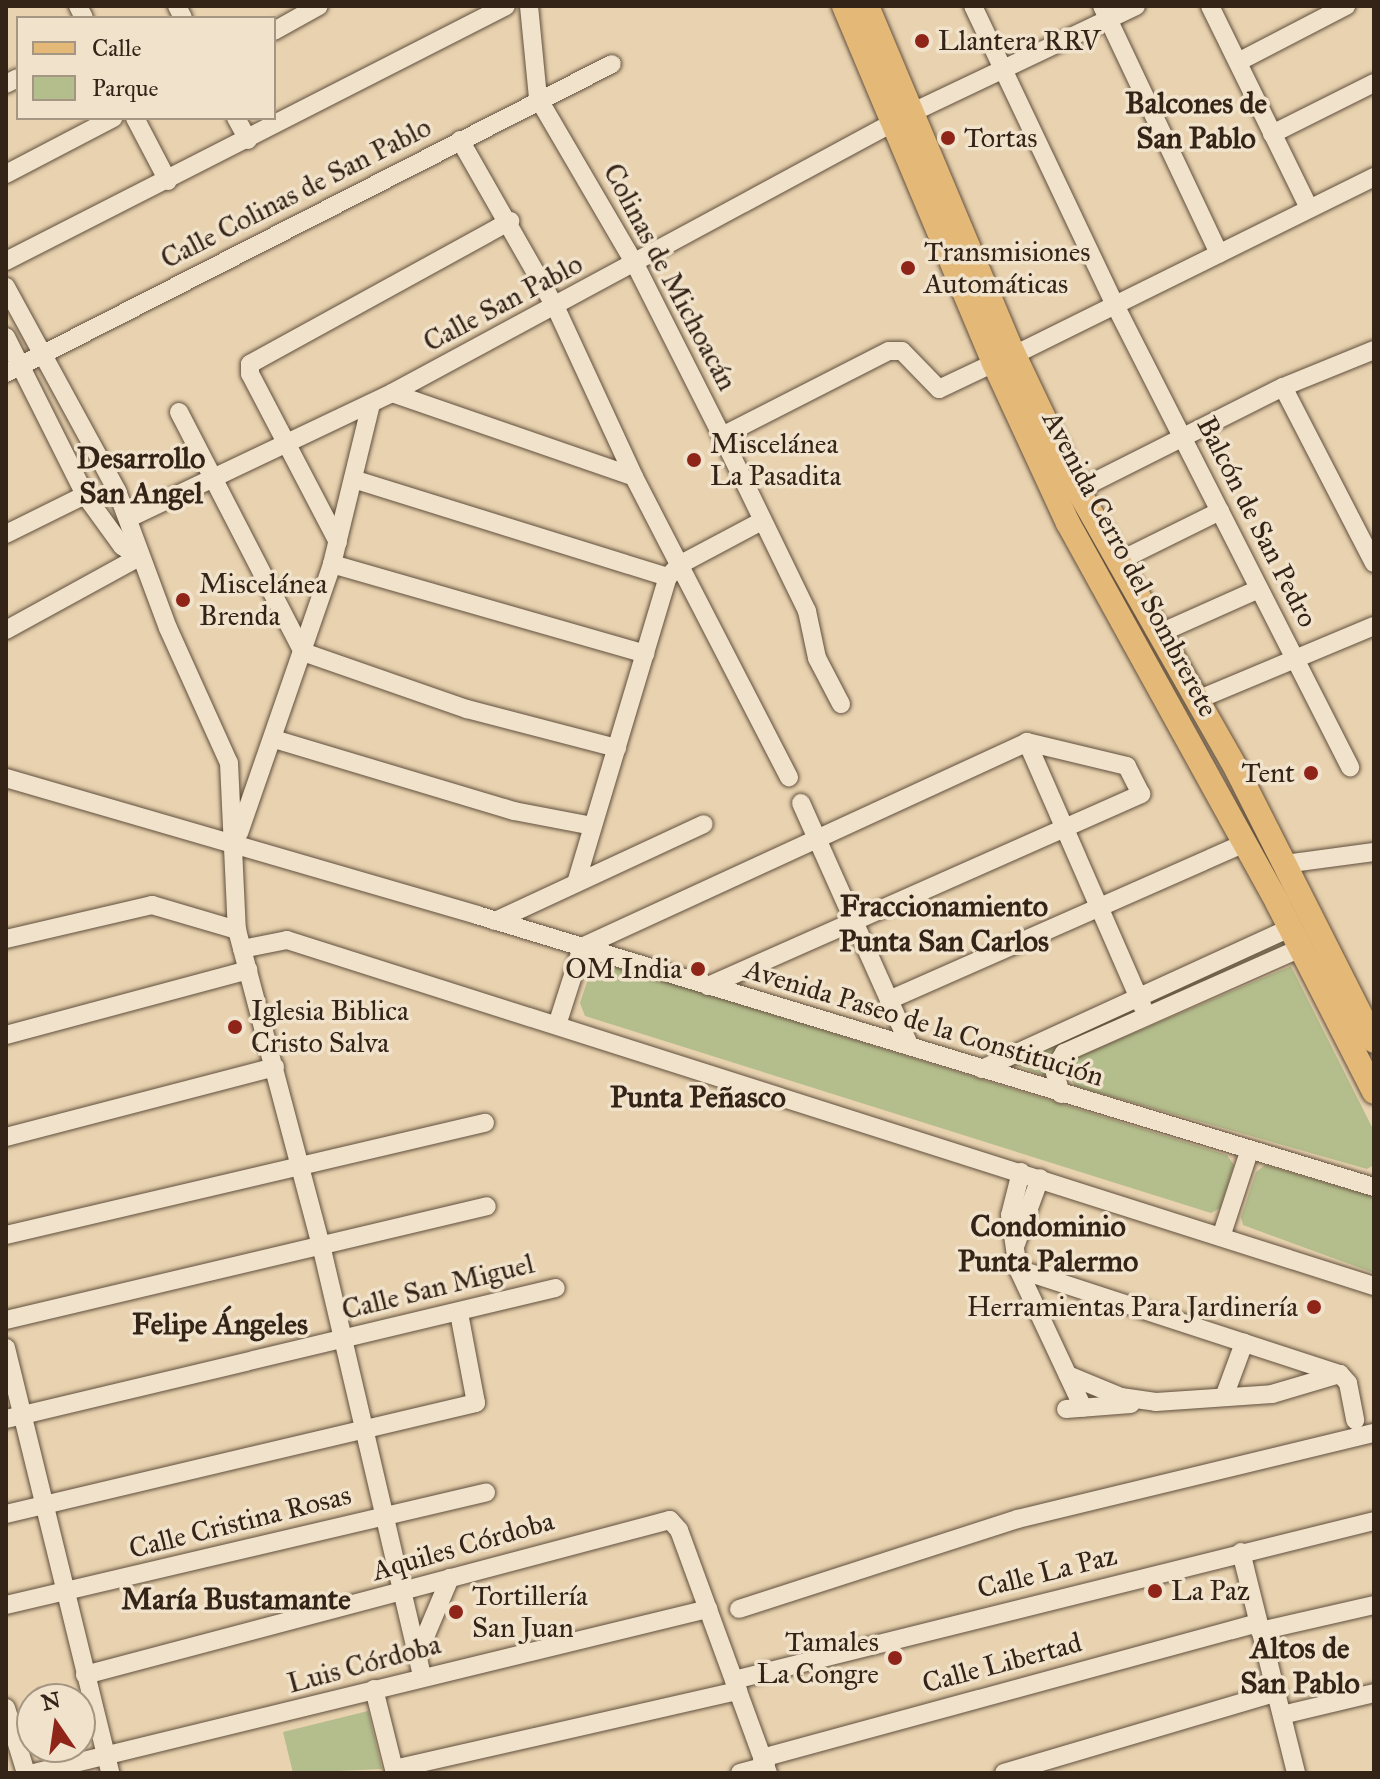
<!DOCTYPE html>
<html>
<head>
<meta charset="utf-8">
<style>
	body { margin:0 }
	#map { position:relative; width:1380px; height:1779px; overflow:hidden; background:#e8d2af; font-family:"IM FELL Great Primer",serif }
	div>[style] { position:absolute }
	.green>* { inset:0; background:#b4bd8c }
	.roads { filter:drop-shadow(0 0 2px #614f3d) drop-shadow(0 0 2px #614f3d) }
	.minor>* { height:18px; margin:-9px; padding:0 9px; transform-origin:9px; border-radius:9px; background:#f0e2cb }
	.major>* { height:24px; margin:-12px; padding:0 12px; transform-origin:12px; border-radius:12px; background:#e4b978 }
	.dots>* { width:22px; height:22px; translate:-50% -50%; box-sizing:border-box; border:4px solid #f0e2cb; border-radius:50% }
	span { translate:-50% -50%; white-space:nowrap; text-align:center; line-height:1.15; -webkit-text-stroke:7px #f0e2cb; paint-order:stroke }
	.poi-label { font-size:28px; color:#342317 }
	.left { translate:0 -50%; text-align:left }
	.right { translate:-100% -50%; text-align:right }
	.street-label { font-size:28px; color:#342317 }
	.neighbourhood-label { font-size:30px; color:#342317; font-weight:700 }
	.frame { position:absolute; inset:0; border:8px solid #342317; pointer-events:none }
	.legend { position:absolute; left:16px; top:16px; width:260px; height:104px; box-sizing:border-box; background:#f0e2cb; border:2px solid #a59683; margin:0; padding:10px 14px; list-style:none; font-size:24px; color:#342317 }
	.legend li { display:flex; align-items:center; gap:16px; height:40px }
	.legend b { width:40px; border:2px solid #a59683 }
	.north { position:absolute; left:16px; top:1683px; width:80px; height:80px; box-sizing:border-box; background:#f0e2cb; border:2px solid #a59683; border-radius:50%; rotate:347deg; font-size:22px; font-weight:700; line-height:32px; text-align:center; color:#342317 }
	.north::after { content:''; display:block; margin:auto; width:28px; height:36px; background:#8f2418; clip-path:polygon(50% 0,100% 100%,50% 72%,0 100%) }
</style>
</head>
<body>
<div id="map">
	<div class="green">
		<i style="clip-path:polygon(1286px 939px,1289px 946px,1155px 1005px,1152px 998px)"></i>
		<i style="clip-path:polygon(605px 963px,1227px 1155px,1234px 1165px,1220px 1208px,1211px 1213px,585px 1016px,580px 1003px,592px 967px)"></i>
		<i style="clip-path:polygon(1291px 966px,1374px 1131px,1374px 1165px,1367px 1169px,1075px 1086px,1068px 1075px,1070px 1062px,1082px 1055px)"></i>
		<i style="clip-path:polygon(1131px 1007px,1135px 1015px,1056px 1050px,1043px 1062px,1044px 1076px,1010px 1063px)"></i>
		<i style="clip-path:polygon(1265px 1165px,1374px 1197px,1374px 1273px,1243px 1225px,1241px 1217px,1256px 1172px)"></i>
		<i style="clip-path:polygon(368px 1711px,382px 1769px,293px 1773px,283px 1732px)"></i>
	</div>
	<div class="roads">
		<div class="minor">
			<i style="left:78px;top:6px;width:13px;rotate:63deg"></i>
			<i style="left:177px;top:6px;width:13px;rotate:63deg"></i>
			<i style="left:529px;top:6px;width:92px;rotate:84.4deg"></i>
			<i style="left:538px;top:98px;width:192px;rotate:59.7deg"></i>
			<i style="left:635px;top:264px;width:193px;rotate:63.2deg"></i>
			<i style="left:722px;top:436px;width:195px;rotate:64.1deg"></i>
			<i style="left:807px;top:611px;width:48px;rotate:78deg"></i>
			<i style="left:817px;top:658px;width:52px;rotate:62.4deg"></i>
			<i style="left:973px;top:6px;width:329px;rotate:64.6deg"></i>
			<i style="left:1114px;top:303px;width:521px;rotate:63.04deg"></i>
			<i style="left:1102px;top:6px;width:274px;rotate:64.7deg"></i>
			<i style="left:1210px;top:6px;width:225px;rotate:63.9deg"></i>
			<i style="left:274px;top:31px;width:51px;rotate:-29.1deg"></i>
			<i style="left:1238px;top:62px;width:122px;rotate:-27.4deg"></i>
			<i style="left:6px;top:84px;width:13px;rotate:-27deg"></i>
			<i style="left:911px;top:113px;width:249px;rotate:-25.4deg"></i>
			<i style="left:135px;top:118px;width:71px;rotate:62.4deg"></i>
			<i style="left:236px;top:118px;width:25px;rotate:61deg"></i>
			<i style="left:1272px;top:134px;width:114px;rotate:-26.6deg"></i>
			<i style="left:460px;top:140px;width:193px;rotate:60.3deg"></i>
			<i style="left:556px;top:308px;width:186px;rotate:65.2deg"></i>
			<i style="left:634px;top:477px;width:338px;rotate:62.7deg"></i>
			<i style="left:6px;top:174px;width:121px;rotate:-27.6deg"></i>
			<i style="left:6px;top:261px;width:561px;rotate:-27.02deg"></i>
			<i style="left:6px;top:287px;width:232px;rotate:61.4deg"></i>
			<i style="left:117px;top:491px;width:146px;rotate:69.6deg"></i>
			<i style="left:168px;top:628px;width:148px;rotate:65.7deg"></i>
			<i style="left:229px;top:763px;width:167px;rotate:87.3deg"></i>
			<i style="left:237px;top:930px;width:326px;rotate:75.1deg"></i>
			<i style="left:321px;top:1245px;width:444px;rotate:76.8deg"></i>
			<i style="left:6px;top:337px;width:177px;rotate:63.4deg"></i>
			<i style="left:85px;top:495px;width:63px;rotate:54deg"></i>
			<i style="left:122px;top:546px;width:20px;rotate:33deg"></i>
			<i style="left:139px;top:557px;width:152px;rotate:151.2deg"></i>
			<i style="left:1014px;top:355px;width:402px;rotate:-26.3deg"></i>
			<i style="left:6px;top:373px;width:680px;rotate:-27.02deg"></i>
			<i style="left:1283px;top:387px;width:198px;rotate:62.7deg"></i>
			<i style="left:392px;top:393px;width:256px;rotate:19.1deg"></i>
			<i style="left:179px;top:412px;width:270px;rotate:62.7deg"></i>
			<i style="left:303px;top:652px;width:174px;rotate:19.2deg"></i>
			<i style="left:467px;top:709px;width:155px;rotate:14.6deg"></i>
			<i style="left:722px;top:436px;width:187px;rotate:-27deg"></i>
			<i style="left:889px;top:351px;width:13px"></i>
			<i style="left:902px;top:351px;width:53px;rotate:45.8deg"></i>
			<i style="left:939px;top:389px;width:61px;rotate:-25.3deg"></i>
			<i style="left:353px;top:479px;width:330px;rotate:17.3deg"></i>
			<i style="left:1078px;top:490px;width:229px;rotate:-26.7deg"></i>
			<i style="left:1283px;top:387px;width:98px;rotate:-22.1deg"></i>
			<i style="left:129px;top:518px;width:291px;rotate:-25.4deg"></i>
			<i style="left:392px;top:393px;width:570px;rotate:-28.36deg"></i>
			<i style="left:6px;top:534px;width:88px;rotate:-26.3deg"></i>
			<i style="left:338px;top:542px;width:190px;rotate:-117.6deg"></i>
			<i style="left:250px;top:374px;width:10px;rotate:-90deg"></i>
			<i style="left:250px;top:364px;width:297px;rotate:-28.8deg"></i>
			<i style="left:1117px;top:562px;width:115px;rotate:-26.3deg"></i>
			<i style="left:332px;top:564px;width:326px;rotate:16deg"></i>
			<i style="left:1158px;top:634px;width:108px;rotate:-24deg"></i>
			<i style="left:1197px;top:700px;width:192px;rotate:-22.7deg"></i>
			<i style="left:274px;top:739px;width:251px;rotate:16.7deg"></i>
			<i style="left:514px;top:811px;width:80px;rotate:10.8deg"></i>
			<i style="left:1027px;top:742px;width:289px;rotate:66.4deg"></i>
			<i style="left:6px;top:778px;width:491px;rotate:16.2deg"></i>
			<i style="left:477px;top:915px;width:937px;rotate:16.87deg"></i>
			<i style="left:801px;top:803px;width:265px;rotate:65.9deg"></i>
			<i style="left:239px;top:833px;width:285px;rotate:-70.9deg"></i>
			<i style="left:332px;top:564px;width:165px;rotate:-76.3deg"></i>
			<i style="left:1285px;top:864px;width:90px;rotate:-7.7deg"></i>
			<i style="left:576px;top:883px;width:320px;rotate:-73.3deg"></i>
			<i style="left:668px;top:577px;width:16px;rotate:-47deg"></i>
			<i style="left:679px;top:565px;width:92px;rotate:-28deg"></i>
			<i style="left:495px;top:921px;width:230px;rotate:-24.9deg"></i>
			<i style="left:6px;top:939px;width:150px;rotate:-13.1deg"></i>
			<i style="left:152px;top:905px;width:89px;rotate:16.4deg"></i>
			<i style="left:242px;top:949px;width:46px;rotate:-11.3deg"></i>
			<i style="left:287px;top:940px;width:1141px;rotate:17.66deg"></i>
			<i style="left:708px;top:986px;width:474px;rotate:-23.9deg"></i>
			<i style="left:1141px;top:794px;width:31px;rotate:-117deg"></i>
			<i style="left:1127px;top:766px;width:103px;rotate:-166.5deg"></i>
			<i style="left:889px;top:1000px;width:389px;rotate:-23.8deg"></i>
			<i style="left:557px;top:1025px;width:82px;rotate:-72.2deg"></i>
			<i style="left:582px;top:947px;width:490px;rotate:-24.7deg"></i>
			<i style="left:6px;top:1035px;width:251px;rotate:-15deg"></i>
			<i style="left:982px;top:1069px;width:339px;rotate:-24.6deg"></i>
			<i style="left:1061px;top:1094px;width:26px;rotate:-106deg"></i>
			<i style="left:1054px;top:1069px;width:19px;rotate:-58deg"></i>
			<i style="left:1064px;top:1053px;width:259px;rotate:-23.9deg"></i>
			<i style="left:6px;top:1137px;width:278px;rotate:-14.6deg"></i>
			<i style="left:1021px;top:1172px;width:44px;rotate:104.3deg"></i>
			<i style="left:1010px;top:1215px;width:55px;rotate:81.6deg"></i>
			<i style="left:1018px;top:1269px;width:153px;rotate:64.9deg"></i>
			<i style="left:6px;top:1235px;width:492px;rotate:-13.2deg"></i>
			<i style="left:1221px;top:1237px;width:89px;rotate:-71.8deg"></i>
			<i style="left:1016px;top:1244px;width:70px;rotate:-70deg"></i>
			<i style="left:1018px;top:1269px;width:339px;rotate:18.1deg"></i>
			<i style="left:1340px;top:1374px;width:12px;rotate:48deg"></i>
			<i style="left:1348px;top:1383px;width:38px;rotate:79deg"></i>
			<i style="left:6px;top:1320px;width:494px;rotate:-13.3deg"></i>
			<i style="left:6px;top:1348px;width:438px;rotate:76.2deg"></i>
			<i style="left:1068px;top:1375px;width:57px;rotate:22.5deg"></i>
			<i style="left:1121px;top:1397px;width:35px;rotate:8deg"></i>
			<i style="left:1156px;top:1402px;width:116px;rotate:-3.9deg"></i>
			<i style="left:1272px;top:1394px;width:71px;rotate:-16.4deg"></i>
			<i style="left:1224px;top:1397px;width:58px;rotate:-69.7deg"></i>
			<i style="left:1066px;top:1409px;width:65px;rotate:-4.4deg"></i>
			<i style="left:6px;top:1419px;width:565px;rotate:-13.4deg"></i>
			<i style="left:6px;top:1514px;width:483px;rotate:-13.3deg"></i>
			<i style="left:476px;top:1403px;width:92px;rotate:-100.7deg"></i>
			<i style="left:1241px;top:1552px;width:228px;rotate:76deg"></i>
			<i style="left:6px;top:1605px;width:493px;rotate:-13.2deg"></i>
			<i style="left:739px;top:1609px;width:293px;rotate:-17.9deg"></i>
			<i style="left:1018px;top:1519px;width:366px;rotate:-13.6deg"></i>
			<i style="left:1260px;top:1631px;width:117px;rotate:-12.8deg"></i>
			<i style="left:417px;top:1656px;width:85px;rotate:-67.1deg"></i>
			<i style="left:85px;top:1675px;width:605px;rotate:-14.84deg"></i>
			<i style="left:670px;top:1520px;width:13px;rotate:48deg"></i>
			<i style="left:679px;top:1530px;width:259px;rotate:69.9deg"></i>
			<i style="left:734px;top:1680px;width:659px;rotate:-13.95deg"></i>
			<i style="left:374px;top:1689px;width:87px;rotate:76deg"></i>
			<i style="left:6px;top:1708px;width:68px;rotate:72.9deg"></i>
			<i style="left:1282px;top:1715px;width:95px;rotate:-13.4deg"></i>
			<i style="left:762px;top:1758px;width:514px;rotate:-15.23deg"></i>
			<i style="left:394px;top:1769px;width:353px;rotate:-12.8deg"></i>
			<i style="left:34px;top:1773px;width:694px;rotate:-13.68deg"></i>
			<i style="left:740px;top:1773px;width:27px;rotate:-15deg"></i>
			<i style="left:1004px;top:1773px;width:285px;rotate:-16.5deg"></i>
		</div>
		<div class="major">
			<i style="left:844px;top:6px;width:387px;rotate:67.2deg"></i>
			<i style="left:994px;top:363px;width:176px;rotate:65.2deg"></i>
			<i style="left:1068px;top:523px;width:435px;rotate:61.1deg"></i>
			<i style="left:1278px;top:904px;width:211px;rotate:62.9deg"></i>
			<i style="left:867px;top:6px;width:379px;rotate:67.2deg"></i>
			<i style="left:1014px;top:355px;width:149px;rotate:64.6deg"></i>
			<i style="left:1078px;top:490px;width:324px;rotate:60.4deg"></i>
			<i style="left:1238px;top:772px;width:301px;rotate:63.2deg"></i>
		</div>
	</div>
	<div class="dots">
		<i style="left:922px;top:41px;background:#8f2418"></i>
		<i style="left:948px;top:138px;background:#8f2418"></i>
		<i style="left:908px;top:268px;background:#8f2418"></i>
		<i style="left:694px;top:460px;background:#8f2418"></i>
		<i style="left:183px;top:600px;background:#8f2418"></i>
		<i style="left:1311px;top:773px;background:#8f2418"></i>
		<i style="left:698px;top:969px;background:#8f2418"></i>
		<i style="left:235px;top:1027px;background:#8f2418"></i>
		<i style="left:1314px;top:1307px;background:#8f2418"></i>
		<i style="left:1155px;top:1591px;background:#8f2418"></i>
		<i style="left:456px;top:1612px;background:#8f2418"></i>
		<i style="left:895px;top:1658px;background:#8f2418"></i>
	</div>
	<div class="poi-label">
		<span class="left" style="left:938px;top:41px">Llantera RRV</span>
		<span class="left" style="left:964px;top:138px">Tortas</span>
		<span class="left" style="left:924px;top:268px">Transmisiones<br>Automáticas</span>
		<span class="left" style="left:710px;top:460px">Miscelánea<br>La Pasadita</span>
		<span class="left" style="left:199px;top:600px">Miscelánea<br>Brenda</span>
		<span class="right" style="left:1295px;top:773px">Tent</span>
		<span class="right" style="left:682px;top:969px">OM India</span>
		<span class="left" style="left:251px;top:1027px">Iglesia Biblica<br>Cristo Salva</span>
		<span class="right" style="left:1298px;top:1307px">Herramientas Para Jardinería</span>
		<span class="left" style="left:1171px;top:1591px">La Paz</span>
		<span class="left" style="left:472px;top:1612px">Tortillería<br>San Juan</span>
		<span class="right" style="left:879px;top:1658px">Tamales<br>La Congre</span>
	</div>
	<div class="street-label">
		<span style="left:296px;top:193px;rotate:-27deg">Calle Colinas de San Pablo</span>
		<span style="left:670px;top:277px;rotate:62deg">Colinas de Michoacán</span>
		<span style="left:503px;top:303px;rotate:-28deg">Calle San Pablo</span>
		<span style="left:1257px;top:522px;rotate:63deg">Balcón de San Pedro</span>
		<span style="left:1130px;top:564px;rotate:62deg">Avenida Cerro del Sombrerete</span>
		<span style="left:924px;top:1023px;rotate:17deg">Avenida Paseo de la Constitución</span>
		<span style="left:438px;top:1287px;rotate:-14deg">Calle San Miguel</span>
		<span style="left:240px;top:1522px;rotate:-14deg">Calle Cristina Rosas</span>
		<span style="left:463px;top:1546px;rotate:-16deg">Aquiles Córdoba</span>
		<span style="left:1047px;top:1572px;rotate:-14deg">Calle La Paz</span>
		<span style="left:1002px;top:1663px;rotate:-15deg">Calle Libertad</span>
		<span style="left:364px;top:1664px;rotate:-15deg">Luis Córdoba</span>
	</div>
	<div class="neighbourhood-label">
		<span style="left:1196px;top:120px">Balcones de<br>San Pablo</span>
		<span style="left:141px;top:475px">Desarrollo<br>San Angel</span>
		<span style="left:944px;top:923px">Fraccionamiento<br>Punta San Carlos</span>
		<span style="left:698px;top:1097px">Punta Peñasco</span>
		<span style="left:1048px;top:1243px">Condominio<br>Punta Palermo</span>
		<span style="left:220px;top:1324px">Felipe Ángeles</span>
		<span style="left:236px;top:1599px">María Bustamante</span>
		<span style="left:1300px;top:1665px">Altos de<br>San Pablo</span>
	</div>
	<div class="frame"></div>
	<ul class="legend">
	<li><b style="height:10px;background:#e4b978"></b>Calle</li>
	<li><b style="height:22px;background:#b4bd8c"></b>Parque</li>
	</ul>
	<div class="north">N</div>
</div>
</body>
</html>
